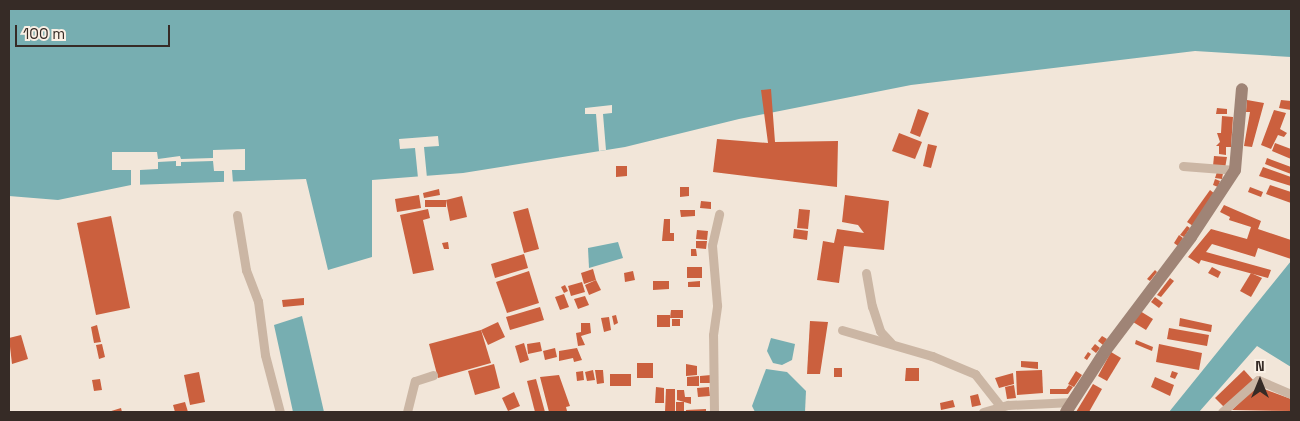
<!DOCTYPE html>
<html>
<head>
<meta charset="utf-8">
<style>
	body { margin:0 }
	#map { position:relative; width:1300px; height:421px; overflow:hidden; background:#f2e6d9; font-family:"Space Grotesk",sans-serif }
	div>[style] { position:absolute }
	.water>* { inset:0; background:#77aeb1 }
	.pier>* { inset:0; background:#f2e6d9 }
	.building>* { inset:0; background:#cb603e }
	.minor>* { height:9px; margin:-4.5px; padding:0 4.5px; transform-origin:4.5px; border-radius:4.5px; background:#cbb6a4 }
	.secondary>* { height:12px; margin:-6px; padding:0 6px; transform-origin:6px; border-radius:6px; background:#9f8476 }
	span { translate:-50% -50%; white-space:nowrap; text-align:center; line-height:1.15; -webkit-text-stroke:5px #faf0e5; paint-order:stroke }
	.frame { position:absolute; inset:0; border:10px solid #362b26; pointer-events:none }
	.north { position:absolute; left:1235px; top:356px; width:50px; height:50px; -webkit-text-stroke:4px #faf0e5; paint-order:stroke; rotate:0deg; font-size:14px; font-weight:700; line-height:20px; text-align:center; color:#362b26 }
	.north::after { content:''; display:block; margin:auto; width:18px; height:22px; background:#362b26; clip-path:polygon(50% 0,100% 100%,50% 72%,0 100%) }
	.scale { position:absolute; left:15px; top:25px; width:155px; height:22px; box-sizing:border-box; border:2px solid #362b26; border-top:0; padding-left:6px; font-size:15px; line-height:18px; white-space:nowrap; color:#362b26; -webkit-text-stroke:4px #faf0e5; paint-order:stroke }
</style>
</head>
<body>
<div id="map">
	<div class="water">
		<i style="clip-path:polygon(9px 9px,1291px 9px,1291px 57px,1195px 51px,911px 85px,739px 119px,625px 147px,463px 173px,372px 180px,372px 257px,328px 270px,306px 179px,131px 185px,58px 200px,9px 196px)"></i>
		<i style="clip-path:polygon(618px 242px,623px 258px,589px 268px,588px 248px)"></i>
		<i style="clip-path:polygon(1291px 261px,1291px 367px,1257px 346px,1199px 412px,1169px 412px)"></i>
		<i style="clip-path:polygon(302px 316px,324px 412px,293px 412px,274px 325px)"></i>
		<i style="clip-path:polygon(771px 338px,795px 344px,792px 360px,782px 365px,773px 363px,767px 351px)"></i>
		<i style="clip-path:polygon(766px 369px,787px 372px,806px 391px,805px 412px,755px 412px,752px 406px)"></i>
	</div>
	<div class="pier">
		<i style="clip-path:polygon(612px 105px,612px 113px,603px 114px,606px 150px,599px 151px,596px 114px,585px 114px,585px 108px)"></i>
		<i style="clip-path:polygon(438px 136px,439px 146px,424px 147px,427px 178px,418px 178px,415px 148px,400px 149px,399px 139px)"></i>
		<i style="clip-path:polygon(245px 149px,245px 170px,232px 170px,233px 183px,224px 184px,224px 171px,214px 171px,213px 161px,181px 162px,181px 166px,176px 166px,176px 161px,158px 162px,158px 169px,140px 170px,140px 187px,131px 188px,131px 170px,112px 170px,112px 152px,157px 152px,158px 159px,180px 156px,181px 159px,213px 158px,213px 150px)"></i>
	</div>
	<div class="building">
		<i style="clip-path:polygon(771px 89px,775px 142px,838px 141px,837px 187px,713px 172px,717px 139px,768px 143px,761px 90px)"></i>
		<i style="clip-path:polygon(1247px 100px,1264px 103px,1252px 147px,1244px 146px,1250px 112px,1246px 112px)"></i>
		<i style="clip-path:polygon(1281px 100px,1291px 101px,1291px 110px,1279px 108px)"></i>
		<i style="clip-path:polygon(1217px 108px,1227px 109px,1227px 114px,1216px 114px)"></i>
		<i style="clip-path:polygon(918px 109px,929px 113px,920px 137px,910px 133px)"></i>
		<i style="clip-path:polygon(1274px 110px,1286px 113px,1280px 129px,1287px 133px,1284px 137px,1278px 135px,1271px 149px,1261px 145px)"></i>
		<i style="clip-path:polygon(1222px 116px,1233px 117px,1231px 147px,1226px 147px,1226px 155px,1219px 154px,1219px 146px,1216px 146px,1220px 142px,1217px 133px,1221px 133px)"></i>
		<i style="clip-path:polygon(899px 133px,922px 142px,915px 159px,892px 151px)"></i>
		<i style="clip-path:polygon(1275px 143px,1291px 149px,1291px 159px,1272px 151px)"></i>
		<i style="clip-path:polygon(928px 144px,937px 146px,931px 168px,923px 166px)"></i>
		<i style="clip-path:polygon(1214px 156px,1227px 157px,1225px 168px,1213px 166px)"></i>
		<i style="clip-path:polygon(1267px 158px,1291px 167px,1291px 174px,1265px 164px)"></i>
		<i style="clip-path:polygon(616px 166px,627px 166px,627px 176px,616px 177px)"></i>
		<i style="clip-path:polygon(1263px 167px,1291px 177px,1291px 186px,1259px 176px)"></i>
		<i style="clip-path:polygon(1217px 172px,1223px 173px,1222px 179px,1215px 178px)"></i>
		<i style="clip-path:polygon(1215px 179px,1220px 181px,1218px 187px,1213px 185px)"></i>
		<i style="clip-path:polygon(1270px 185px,1291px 192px,1291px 203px,1266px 194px)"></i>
		<i style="clip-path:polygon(680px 187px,689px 187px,689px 196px,680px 197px)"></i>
		<i style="clip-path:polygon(1250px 187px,1263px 192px,1261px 197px,1248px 192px)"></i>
		<i style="clip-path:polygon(439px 189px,440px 195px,424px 198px,423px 193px)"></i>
		<i style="clip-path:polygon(1210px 190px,1215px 194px,1193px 226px,1187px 222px)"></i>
		<i style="clip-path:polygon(419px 195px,421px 208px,397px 212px,395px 199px)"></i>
		<i style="clip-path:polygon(845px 195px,889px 201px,884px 250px,844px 246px,839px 283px,817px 280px,823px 241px,834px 243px,837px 229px,864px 233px,858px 225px,842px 222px)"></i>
		<i style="clip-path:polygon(462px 196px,467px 217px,450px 221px,446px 200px)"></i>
		<i style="clip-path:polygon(425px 200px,446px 200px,446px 207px,425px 207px)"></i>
		<i style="clip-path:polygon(701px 201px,711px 202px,711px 209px,700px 208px)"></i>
		<i style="clip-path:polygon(1224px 205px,1261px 221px,1258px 229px,1291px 240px,1291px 259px,1258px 248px,1255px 257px,1212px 244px,1206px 252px,1271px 270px,1268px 278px,1201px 260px,1199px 264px,1188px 257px,1211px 229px,1247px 239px,1251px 227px,1229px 220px,1230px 217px,1220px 212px)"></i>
		<i style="clip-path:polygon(528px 208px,539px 249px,524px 253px,513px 212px)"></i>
		<i style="clip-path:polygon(428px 209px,430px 218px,423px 220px,434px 270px,413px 274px,400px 215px)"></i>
		<i style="clip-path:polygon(799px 209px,810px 210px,808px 229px,797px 228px)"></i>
		<i style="clip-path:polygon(680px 210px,695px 210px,695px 216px,681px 217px)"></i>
		<i style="clip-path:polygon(111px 216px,130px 308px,96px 315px,77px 223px)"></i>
		<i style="clip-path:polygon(664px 219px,670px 219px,670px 233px,674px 233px,674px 241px,662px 241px)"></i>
		<i style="clip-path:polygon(1187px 226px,1190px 228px,1184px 237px,1180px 235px)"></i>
		<i style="clip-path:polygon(794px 229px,808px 231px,807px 240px,793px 238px)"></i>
		<i style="clip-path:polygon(697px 230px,708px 231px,707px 240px,696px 239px)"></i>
		<i style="clip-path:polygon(1179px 235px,1183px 238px,1178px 246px,1174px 243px)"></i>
		<i style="clip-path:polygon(696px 241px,707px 241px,706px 249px,696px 248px)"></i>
		<i style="clip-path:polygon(448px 242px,449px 249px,444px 249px,442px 243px)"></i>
		<i style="clip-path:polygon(691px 249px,696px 249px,697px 256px,691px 256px)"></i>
		<i style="clip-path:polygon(524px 254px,528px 268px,495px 278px,491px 264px)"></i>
		<i style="clip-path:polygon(687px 267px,702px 267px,702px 278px,687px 278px)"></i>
		<i style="clip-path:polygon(1212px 267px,1221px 272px,1218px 278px,1208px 273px)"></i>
		<i style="clip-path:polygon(593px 269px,596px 280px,584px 284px,581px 273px)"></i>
		<i style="clip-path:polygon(1155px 270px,1157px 272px,1150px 281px,1147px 279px)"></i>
		<i style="clip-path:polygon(529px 271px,539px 303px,507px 313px,496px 282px)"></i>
		<i style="clip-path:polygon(633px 271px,635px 280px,625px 282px,624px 273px)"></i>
		<i style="clip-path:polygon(1251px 273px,1262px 278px,1251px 297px,1240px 291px)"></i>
		<i style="clip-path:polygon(1170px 278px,1174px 281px,1161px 297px,1157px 295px)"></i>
		<i style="clip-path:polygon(596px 280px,601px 290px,589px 295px,585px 285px)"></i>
		<i style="clip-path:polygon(653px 281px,669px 281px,669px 289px,653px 290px)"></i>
		<i style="clip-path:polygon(700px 281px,700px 287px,688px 287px,688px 282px)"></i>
		<i style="clip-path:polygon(582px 282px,585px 292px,571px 296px,568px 286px)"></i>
		<i style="clip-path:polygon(565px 285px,568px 291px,564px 293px,561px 287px)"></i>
		<i style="clip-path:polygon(564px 294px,569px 307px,560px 310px,555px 297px)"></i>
		<i style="clip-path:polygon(585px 296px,589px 305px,578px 309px,574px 299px)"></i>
		<i style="clip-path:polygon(1155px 297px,1163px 303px,1159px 308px,1151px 302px)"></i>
		<i style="clip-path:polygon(304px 298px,304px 305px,283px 307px,282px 300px)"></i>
		<i style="clip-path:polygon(540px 307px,544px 320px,510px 330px,506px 317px)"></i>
		<i style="clip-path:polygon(671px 310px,683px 310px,683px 318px,670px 318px)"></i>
		<i style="clip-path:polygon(1140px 311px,1153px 319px,1146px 330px,1133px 322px)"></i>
		<i style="clip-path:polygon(616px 315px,618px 323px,614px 325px,612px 316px)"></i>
		<i style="clip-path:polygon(657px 315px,670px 315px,670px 327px,657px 327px)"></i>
		<i style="clip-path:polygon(609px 317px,611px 330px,604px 332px,601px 318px)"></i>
		<i style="clip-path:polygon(1180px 318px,1212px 325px,1211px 332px,1179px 326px)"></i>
		<i style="clip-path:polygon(672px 319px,680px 319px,680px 326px,672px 326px)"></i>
		<i style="clip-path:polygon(810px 321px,828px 322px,820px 374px,807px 374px)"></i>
		<i style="clip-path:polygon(498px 322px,505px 337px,488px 345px,481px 330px)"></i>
		<i style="clip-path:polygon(581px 323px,590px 323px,591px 333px,581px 336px,585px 345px,578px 346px,576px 333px,581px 332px)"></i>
		<i style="clip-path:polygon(97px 325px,101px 342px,94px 343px,91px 327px)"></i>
		<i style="clip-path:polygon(1169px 328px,1209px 335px,1207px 346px,1167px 339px)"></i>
		<i style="clip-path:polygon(481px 330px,491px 363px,438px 378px,429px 344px)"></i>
		<i style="clip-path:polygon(21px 335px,28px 359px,12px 364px,9px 338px)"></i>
		<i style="clip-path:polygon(1102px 336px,1107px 339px,1103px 345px,1098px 341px)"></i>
		<i style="clip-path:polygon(1136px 340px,1153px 347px,1152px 351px,1135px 344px)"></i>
		<i style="clip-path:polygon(540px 342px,542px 351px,528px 354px,527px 344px)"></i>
		<i style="clip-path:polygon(524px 343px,529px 360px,520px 363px,515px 346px)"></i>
		<i style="clip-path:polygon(102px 344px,105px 357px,99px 359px,96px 345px)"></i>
		<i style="clip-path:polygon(1095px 344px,1100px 348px,1096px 353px,1091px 349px)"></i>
		<i style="clip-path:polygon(1159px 344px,1202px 353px,1199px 370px,1156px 362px)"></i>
		<i style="clip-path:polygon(555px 348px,557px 357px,545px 360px,543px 351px)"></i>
		<i style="clip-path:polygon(577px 348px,582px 360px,574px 362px,573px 358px,559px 361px,559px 351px)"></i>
		<i style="clip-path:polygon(1088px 352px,1091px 354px,1087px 360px,1084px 358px)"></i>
		<i style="clip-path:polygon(1111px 352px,1121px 358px,1107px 381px,1098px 376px)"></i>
		<i style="clip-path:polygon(1021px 361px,1038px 362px,1038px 369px,1021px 367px)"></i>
		<i style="clip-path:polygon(637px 363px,653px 363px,653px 378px,637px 378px)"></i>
		<i style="clip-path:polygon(494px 364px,500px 388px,475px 395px,468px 371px)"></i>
		<i style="clip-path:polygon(686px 364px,697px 366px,697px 375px,686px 376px)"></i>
		<i style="clip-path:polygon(834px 368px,842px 368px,842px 377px,834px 377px)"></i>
		<i style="clip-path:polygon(906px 368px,919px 368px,919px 381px,905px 381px)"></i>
		<i style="clip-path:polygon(593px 370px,595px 380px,587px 381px,585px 372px)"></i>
		<i style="clip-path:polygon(595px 370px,603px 370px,604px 383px,597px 384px)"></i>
		<i style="clip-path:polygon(1042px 370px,1043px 393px,1017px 395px,1016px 371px)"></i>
		<i style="clip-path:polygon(1244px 370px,1254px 381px,1225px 408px,1215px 398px)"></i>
		<i style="clip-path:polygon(583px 371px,584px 380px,577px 381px,576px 372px)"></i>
		<i style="clip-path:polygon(1076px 371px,1082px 375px,1074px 387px,1068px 384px)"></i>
		<i style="clip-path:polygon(1172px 371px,1178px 373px,1175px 379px,1170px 377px)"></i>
		<i style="clip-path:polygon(199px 372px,205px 402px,190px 405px,184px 375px)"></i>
		<i style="clip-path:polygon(1013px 373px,1014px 384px,999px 388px,995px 378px)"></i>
		<i style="clip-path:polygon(610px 374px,631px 374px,631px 386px,610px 386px)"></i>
		<i style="clip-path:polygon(559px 375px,570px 406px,566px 407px,567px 411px,549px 412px,540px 377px)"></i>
		<i style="clip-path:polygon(711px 375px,711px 383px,700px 383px,700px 376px)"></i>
		<i style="clip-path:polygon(699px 376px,699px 386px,687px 386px,687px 377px)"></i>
		<i style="clip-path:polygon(1155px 377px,1174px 385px,1170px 396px,1151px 387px)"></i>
		<i style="clip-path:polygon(100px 379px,102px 390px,94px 391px,92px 380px)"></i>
		<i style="clip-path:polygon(536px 379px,545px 412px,535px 412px,527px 381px)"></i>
		<i style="clip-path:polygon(1093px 384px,1102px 389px,1089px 412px,1076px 412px)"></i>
		<i style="clip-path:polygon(1014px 385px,1016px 398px,1007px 399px,1005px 387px)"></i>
		<i style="clip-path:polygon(1069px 385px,1073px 387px,1068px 394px,1050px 394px,1050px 389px,1066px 389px)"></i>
		<i style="clip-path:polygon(1256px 386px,1291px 399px,1291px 411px,1232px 410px)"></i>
		<i style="clip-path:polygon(656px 387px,664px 388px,664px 403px,655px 403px)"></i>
		<i style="clip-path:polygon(709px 387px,710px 396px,698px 397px,697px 388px)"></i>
		<i style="clip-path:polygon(666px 389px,675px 389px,675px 412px,665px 412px)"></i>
		<i style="clip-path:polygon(677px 390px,684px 390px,685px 397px,691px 397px,691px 404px,677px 400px)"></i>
		<i style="clip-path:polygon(514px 392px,520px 406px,508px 411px,502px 398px)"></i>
		<i style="clip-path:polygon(978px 394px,981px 405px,972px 407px,970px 396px)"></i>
		<i style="clip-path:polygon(953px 400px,955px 407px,941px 410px,940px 403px)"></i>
		<i style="clip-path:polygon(185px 402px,188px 412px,175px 412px,173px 405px)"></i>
		<i style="clip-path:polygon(676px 402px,684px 402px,684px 412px,676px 412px)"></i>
		<i style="clip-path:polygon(121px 408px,122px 412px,108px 412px)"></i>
		<i style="clip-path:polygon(706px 409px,706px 412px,686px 412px,686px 410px)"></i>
	</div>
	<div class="minor">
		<i style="left:1183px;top:166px;width:52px;rotate:4.4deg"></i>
		<i style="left:237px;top:215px;width:56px;rotate:80.7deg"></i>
		<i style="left:246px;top:270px;width:33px;rotate:69deg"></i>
		<i style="left:258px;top:301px;width:54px;rotate:82.6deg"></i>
		<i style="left:265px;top:355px;width:59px;rotate:75.3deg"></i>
		<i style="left:866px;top:273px;width:34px;rotate:80deg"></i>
		<i style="left:872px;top:306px;width:26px;rotate:72deg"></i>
		<i style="left:880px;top:331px;width:16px;rotate:47deg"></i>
		<i style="left:842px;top:330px;width:94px;rotate:16.1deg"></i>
		<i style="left:932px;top:356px;width:47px;rotate:22.7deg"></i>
		<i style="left:975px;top:374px;width:42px;rotate:51.8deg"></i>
		<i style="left:407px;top:412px;width:32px;rotate:-76deg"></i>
		<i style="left:415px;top:381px;width:19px;rotate:-18deg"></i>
		<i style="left:714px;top:412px;width:77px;rotate:-90.7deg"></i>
		<i style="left:713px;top:335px;width:30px;rotate:-82deg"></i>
		<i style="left:717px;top:305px;width:60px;rotate:-94.8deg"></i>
		<i style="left:712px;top:245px;width:32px;rotate:-77deg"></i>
		<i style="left:983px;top:412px;width:26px;rotate:-16deg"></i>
		<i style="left:1008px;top:405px;width:64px;rotate:-2.7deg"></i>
		<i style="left:1222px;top:412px;width:48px;rotate:-41.6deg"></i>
		<i style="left:1258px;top:380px;width:36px;rotate:23deg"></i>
	</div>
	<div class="secondary">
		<i style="left:1066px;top:412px;width:74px;rotate:-57.2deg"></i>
		<i style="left:1106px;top:350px;width:141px;rotate:-53deg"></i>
		<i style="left:1191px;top:237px;width:80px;rotate:-56.7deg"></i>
		<i style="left:1235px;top:170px;width:81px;rotate:-85.1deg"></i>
	</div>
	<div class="frame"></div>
	<div class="north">N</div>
	<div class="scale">100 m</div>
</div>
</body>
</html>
